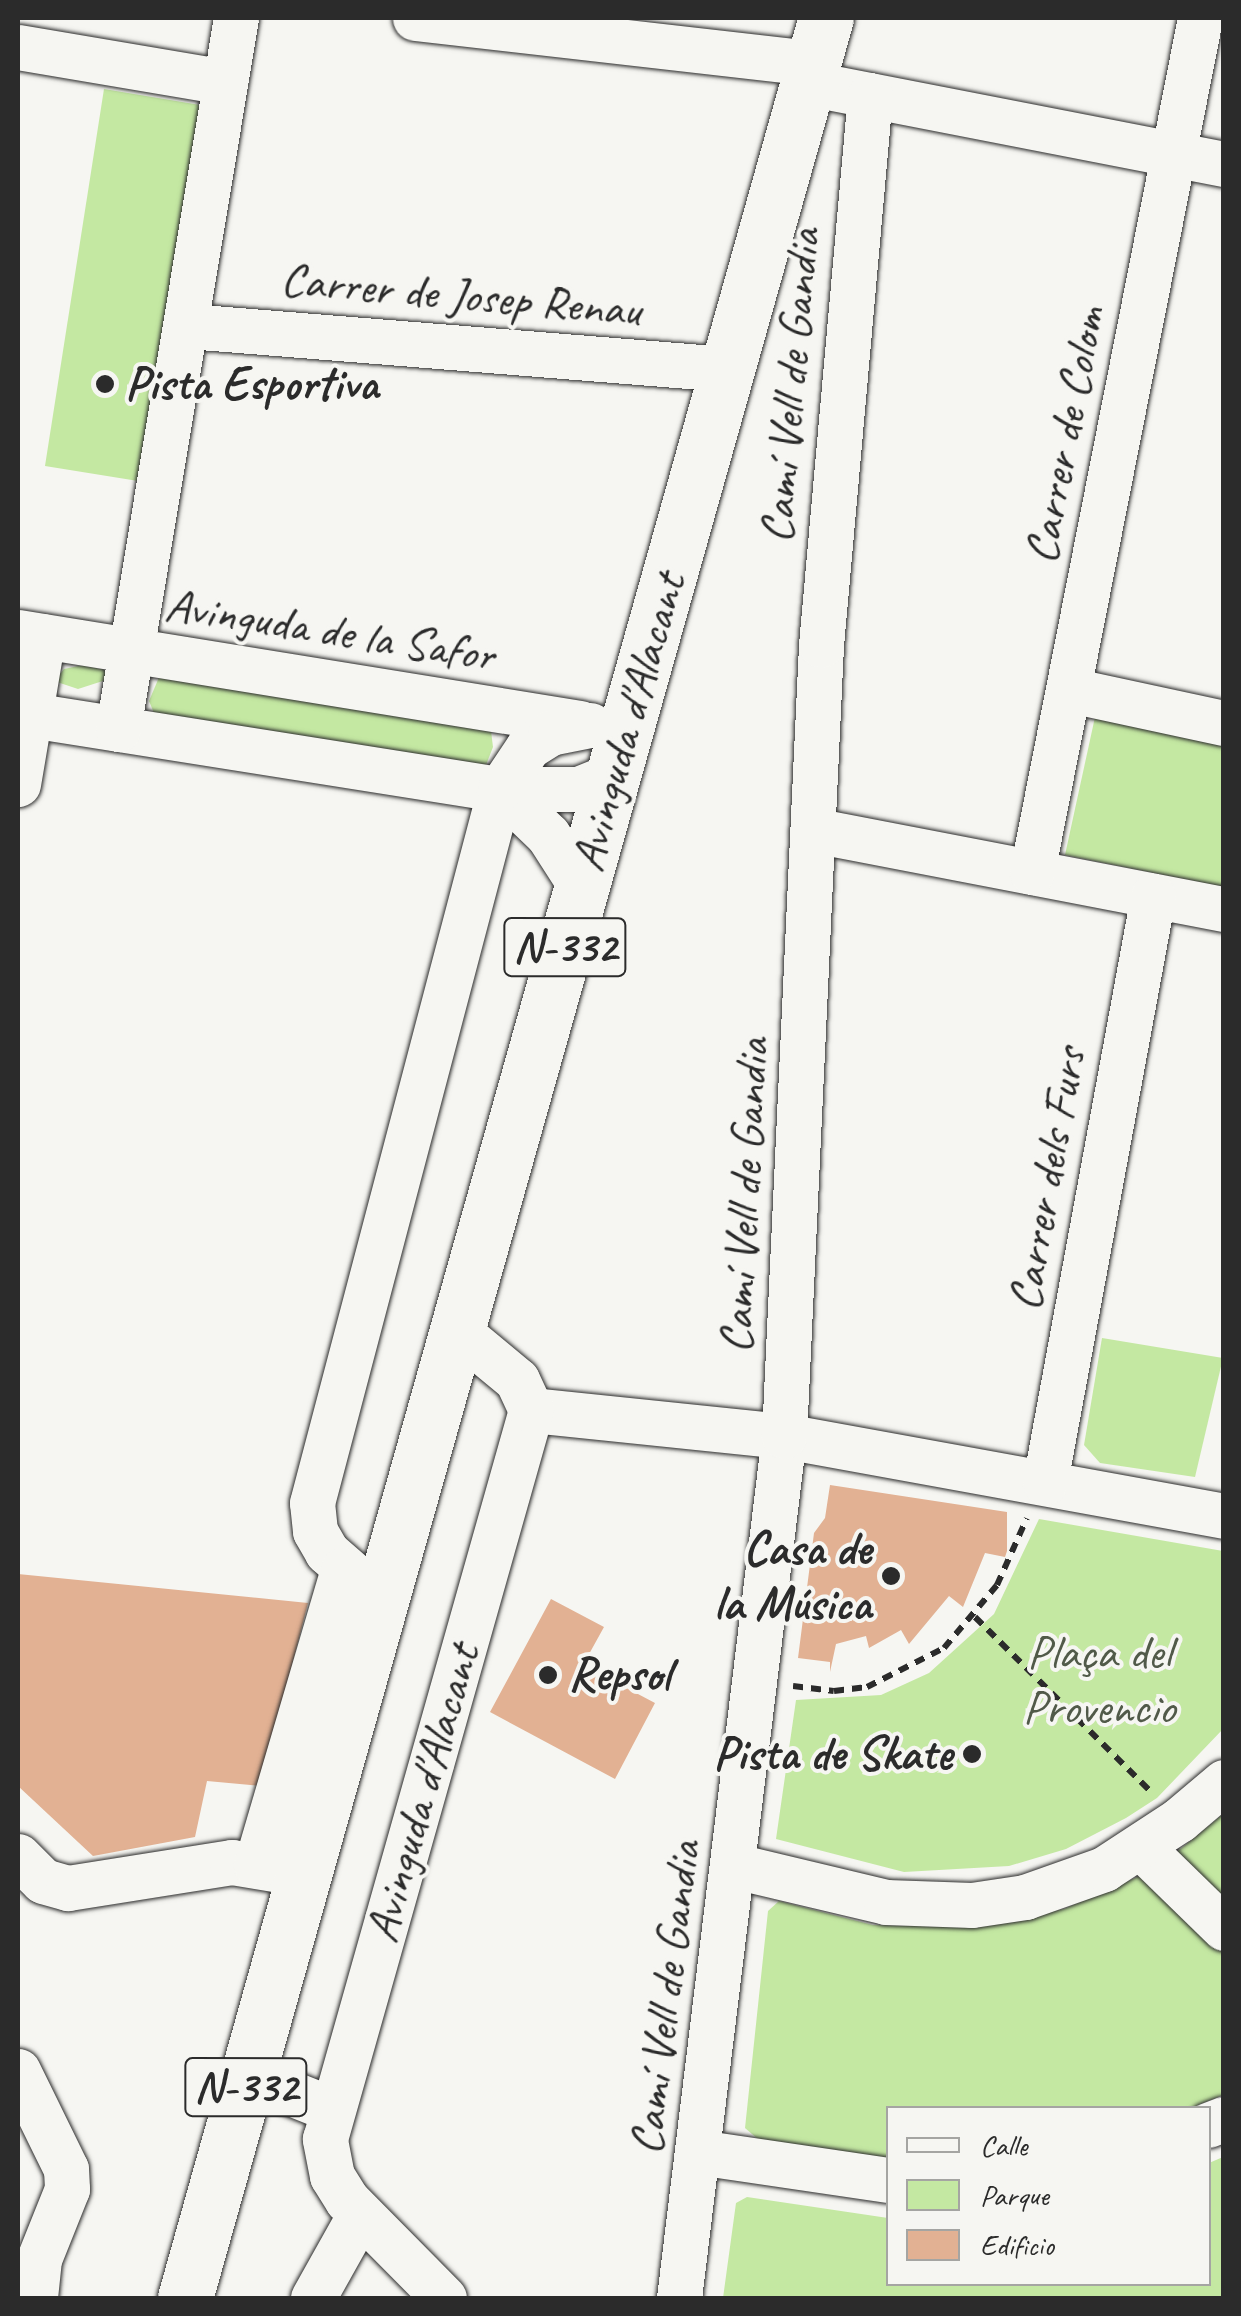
<!DOCTYPE html>
<html>
<head>
<meta charset="utf-8">
<style>
	body { margin:0 }
	#map { position:relative; width:1241px; height:2316px; overflow:hidden; background:#f6f6f2; font-family:Caveat,sans-serif }
	div>[style] { position:absolute }
	.green>* { inset:0; background:#c4e8a2 }
	.building>* { inset:0; background:#e2b193 }
	.path>* { height:6px; margin-top:-3px; transform-origin:0; background:repeating-linear-gradient(90deg,#2b2b2b 0 10px,transparent 0 18px) }
	.roads { filter:drop-shadow(0 0 2px #2b2b2b) drop-shadow(0 0 2px #2b2b2b) }
	.minor>* { height:45px; margin:-22.5px; padding:0 22.5px; transform-origin:22.5px; border-radius:22.5px; background:#f6f6f2 }
	.highway>* { height:55px; margin:-27.5px; padding:0 27.5px; transform-origin:27.5px; border-radius:27.5px; background:#f6f6f2 }
	.dots>* { width:28px; height:28px; translate:-50% -50%; box-sizing:border-box; border:5px solid #f6f6f2; border-radius:50% }
	span { translate:-50% -50%; white-space:nowrap; text-align:center; line-height:1.15; -webkit-text-stroke:8px #f6f6f2; paint-order:stroke }
	.shield-label span { padding:2px 8px; background:#f6f6f2; border:2px solid; border-radius:8px; -webkit-text-stroke-width:0 }
	.shield-label { font-size:45px; color:#2b2b2b; font-weight:700 }
	.street-label { font-size:48px; color:#2b2b2b }
	.poi-label { font-size:48px; color:#2b2b2b; font-weight:700 }
	.left { translate:0 -50%; text-align:left }
	.right { translate:-100% -50%; text-align:right }
	.park-label { font-size:48px; color:#515a49 }
	.frame { position:absolute; inset:0; border:20px solid #2b2b2b; pointer-events:none }
	.legend { position:absolute; left:886px; top:2106px; width:325px; height:180px; box-sizing:border-box; background:#f6f6f2; border:2px solid #a5a5a2; margin:0; padding:12px 18px; list-style:none; font-size:30px; color:#2b2b2b }
	.legend li { display:flex; align-items:center; gap:20px; height:50px }
	.legend b { width:50px; border:2px solid #a5a5a2 }
</style>
</head>
<body>
<div id="map">
	<div class="green">
		<i style="clip-path:polygon(104px 89px,200px 105px,138px 481px,45px 466px)"></i>
		<i style="clip-path:polygon(83px 665px,109px 671px,109px 679px,78px 689px,54px 681px,64px 669px)"></i>
		<i style="clip-path:polygon(160px 675px,491px 731px,493px 747px,486px 765px,154px 713px,149px 701px)"></i>
		<i style="clip-path:polygon(1095px 717px,1223px 744px,1223px 887px,1065px 855px)"></i>
		<i style="clip-path:polygon(1102px 1338px,1223px 1358px,1195px 1477px,1100px 1463px,1084px 1445px)"></i>
		<i style="clip-path:polygon(1039px 1519px,1223px 1551px,1223px 1729px,1157px 1798px,1126px 1818px,1066px 1849px,1009px 1866px,904px 1872px,776px 1839px,796px 1700px,881px 1695px,929px 1673px,994px 1614px)"></i>
		<i style="clip-path:polygon(1223px 1814px,1223px 1915px,1167px 1860px)"></i>
		<i style="clip-path:polygon(1151px 1871px,1223px 1942px,1223px 2095px,1191px 2108px,888px 2108px,888px 2160px,759px 2140px,745px 2128px,768px 1911px,779px 1901px,873px 1925px,970px 1927px,1064px 1909px)"></i>
		<i style="clip-path:polygon(1223px 2157px,1223px 2298px,723px 2298px,736px 2203px,747px 2197px,888px 2218px,888px 2284px,1208px 2284px,1209px 2163px)"></i>
	</div>
	<div class="building">
		<i style="clip-path:polygon(830px 1485px,1007px 1512px,1007px 1551px,1005px 1557px,985px 1553px,963px 1607px,949px 1596px,909px 1644px,901px 1630px,869px 1648px,866px 1636px,836px 1644px,830px 1672px,830px 1662px,798px 1658px,814px 1533px,825px 1518px)"></i>
		<i style="clip-path:polygon(18px 1574px,308px 1603px,261px 1786px,207px 1781px,195px 1837px,93px 1856px,18px 1786px)"></i>
		<i style="clip-path:polygon(551px 1599px,604px 1627px,583px 1665px,655px 1703px,615px 1779px,490px 1712px)"></i>
	</div>
	<div class="path">
		<i style="left:975px;top:1617px;width:247px;rotate:44.8deg"></i>
		<i style="left:793px;top:1686px;width:41px;rotate:7deg"></i>
		<i style="left:834px;top:1691px;width:33px;rotate:-7deg"></i>
		<i style="left:867px;top:1687px;width:86px;rotate:-26.9deg"></i>
		<i style="left:944px;top:1648px;width:82px;rotate:-49.9deg"></i>
		<i style="left:997px;top:1585px;width:73px;rotate:-65.9deg"></i>
	</div>
	<div class="roads">
		<div class="minor">
			<i style="left:415px;top:18px;width:401px;rotate:6.5deg"></i>
			<i style="left:18px;top:47px;width:210px;rotate:9.6deg"></i>
			<i style="left:807px;top:83px;width:425px;rotate:11deg"></i>
			<i style="left:188px;top:326px;width:540px;rotate:4.57deg"></i>
			<i style="left:18px;top:632px;width:569px;rotate:9.2deg"></i>
			<i style="left:1070px;top:690px;width:157px;rotate:12.1deg"></i>
			<i style="left:18px;top:713px;width:488px;rotate:9deg"></i>
			<i style="left:500px;top:789px;width:78px"></i>
			<i style="left:578px;top:789px;width:38px;rotate:-22deg"></i>
			<i style="left:118px;top:729px;width:721px;rotate:-80.58deg"></i>
			<i style="left:18px;top:784px;width:150px;rotate:-80.4deg"></i>
			<i style="left:500px;top:789px;width:66px;rotate:43.8deg"></i>
			<i style="left:548px;top:835px;width:63px;rotate:57.3deg"></i>
			<i style="left:813px;top:830px;width:419px;rotate:10.9deg"></i>
			<i style="left:1032px;top:872px;width:870px;rotate:-78.87deg"></i>
			<i style="left:531px;top:1410px;width:254px;rotate:5.9deg"></i>
			<i style="left:784px;top:1436px;width:447px;rotate:10.3deg"></i>
			<i style="left:1045px;top:1482px;width:596px;rotate:-79.56deg"></i>
			<i style="left:381px;top:1599px;width:72px;rotate:-139deg"></i>
			<i style="left:327px;top:1552px;width:24px;rotate:-120deg"></i>
			<i style="left:315px;top:1531px;width:28px;rotate:-96deg"></i>
			<i style="left:312px;top:1503px;width:738px;rotate:-75.25deg"></i>
			<i style="left:500px;top:789px;width:50px;rotate:-56.3deg"></i>
			<i style="left:528px;top:747px;width:26px;rotate:-32deg"></i>
			<i style="left:550px;top:733px;width:41px;rotate:-11.3deg"></i>
			<i style="left:1141px;top:1847px;width:116px;rotate:44.3deg"></i>
			<i style="left:18px;top:1856px;width:35px;rotate:45deg"></i>
			<i style="left:43px;top:1881px;width:26px;rotate:16deg"></i>
			<i style="left:68px;top:1888px;width:166px;rotate:-9deg"></i>
			<i style="left:232px;top:1862px;width:55px;rotate:9.5deg"></i>
			<i style="left:256px;top:1865px;width:308px;rotate:-73.6deg"></i>
			<i style="left:735px;top:1866px;width:155px;rotate:13.4deg"></i>
			<i style="left:886px;top:1902px;width:86px;rotate:2deg"></i>
			<i style="left:972px;top:1905px;width:54px;rotate:-8.6deg"></i>
			<i style="left:1025px;top:1897px;width:84px;rotate:-19.5deg"></i>
			<i style="left:1104px;top:1869px;width:90px;rotate:-33.2deg"></i>
			<i style="left:1179px;top:1820px;width:59px;rotate:-40.2deg"></i>
			<i style="left:18px;top:2071px;width:109px;rotate:63.9deg"></i>
			<i style="left:66px;top:2169px;width:20px;rotate:87deg"></i>
			<i style="left:67px;top:2189px;width:75px;rotate:111.8deg"></i>
			<i style="left:39px;top:2259px;width:39px;rotate:96deg"></i>
			<i style="left:248px;top:2076px;width:89px;rotate:21.7deg"></i>
			<i style="left:1208px;top:2125px;width:17px;rotate:-21deg"></i>
			<i style="left:698px;top:2152px;width:192px;rotate:8.4deg"></i>
			<i style="left:313px;top:2298px;width:96px;rotate:-60.8deg"></i>
			<i style="left:444px;top:2298px;width:138px;rotate:-134.7deg"></i>
			<i style="left:347px;top:2200px;width:28px;rotate:-122deg"></i>
			<i style="left:332px;top:2176px;width:38px;rotate:-101deg"></i>
			<i style="left:325px;top:2139px;width:758px;rotate:-74.22deg"></i>
			<i style="left:531px;top:1410px;width:33px;rotate:-115deg"></i>
			<i style="left:517px;top:1380px;width:77px;rotate:-140.3deg"></i>
			<i style="left:679px;top:2298px;width:868px;rotate:-83.06deg"></i>
			<i style="left:784px;top:1436px;width:792px;rotate:-87.32deg"></i>
			<i style="left:821px;top:645px;width:552px;rotate:-84.91deg"></i>
		</div>
		<div class="highway">
			<i style="left:185px;top:2298px;width:2368px;rotate:-74.3deg"></i>
		</div>
	</div>
	<div class="dots">
		<i style="left:105px;top:384px;background:#2b2b2b"></i>
		<i style="left:891px;top:1576px;background:#2b2b2b"></i>
		<i style="left:548px;top:1675px;background:#2b2b2b"></i>
		<i style="left:972px;top:1754px;background:#2b2b2b"></i>
	</div>
	<div class="shield-label">
		<span style="left:565px;top:947px">N-332</span>
		<span style="left:246px;top:2087px">N-332</span>
	</div>
	<div class="street-label">
		<span style="left:461px;top:295px;rotate:5deg">Carrer de Josep Renau</span>
		<span style="left:790px;top:386px;rotate:-85deg">Camí Vell de Gandia</span>
		<span style="left:1065px;top:435px;rotate:-79deg">Carrer de Colom</span>
		<span style="left:330px;top:630px;rotate:9deg">Avinguda de la Safor</span>
		<span style="left:628px;top:722px;rotate:-74deg">Avinguda d'Alacant</span>
		<span style="left:1047px;top:1179px;rotate:-80deg">Carrer dels Furs</span>
		<span style="left:744px;top:1196px;rotate:-87deg">Camí Vell de Gandia</span>
		<span style="left:422px;top:1793px;rotate:-74deg">Avinguda d'Alacant</span>
		<span style="left:665px;top:1998px;rotate:-83deg">Camí Vell de Gandia</span>
	</div>
	<div class="poi-label">
		<span class="left" style="left:125px;top:384px">Pista Esportiva</span>
		<span class="right" style="left:871px;top:1576px">Casa de<br>la Música</span>
		<span class="left" style="left:568px;top:1675px">Repsol</span>
		<span class="right" style="left:952px;top:1754px">Pista de Skate</span>
	</div>
	<div class="park-label">
		<span style="left:1099px;top:1680px">Plaça del<br>Provencio</span>
	</div>
	<div class="frame"></div>
	<ul class="legend">
	<li><b style="height:12px;background:#f6f6f2"></b>Calle</li>
	<li><b style="height:28px;background:#c4e8a2"></b>Parque</li>
	<li><b style="height:28px;background:#e2b193"></b>Edificio</li>
	</ul>
</div>
</body>
</html>
